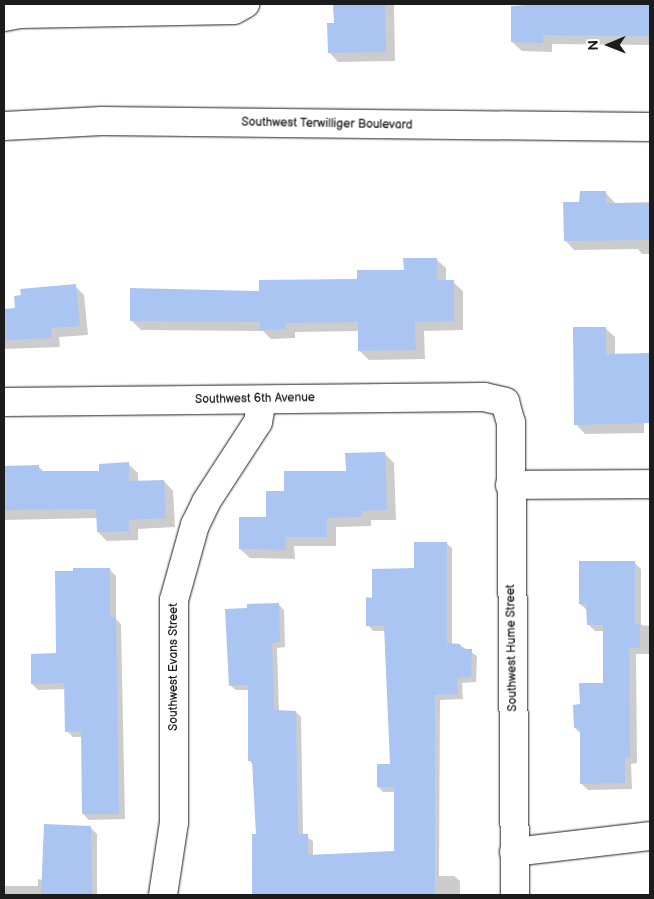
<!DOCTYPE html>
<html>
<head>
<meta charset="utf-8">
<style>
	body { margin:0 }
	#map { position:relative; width:654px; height:899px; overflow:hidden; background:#fff; font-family:"Balsamiq Sans",sans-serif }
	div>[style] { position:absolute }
	.shadow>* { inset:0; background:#0003 }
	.building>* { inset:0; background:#aac5f2 }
	.roads { filter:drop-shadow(0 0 1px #1c1c1c) drop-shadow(0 0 1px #1c1c1c) }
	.minor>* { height:28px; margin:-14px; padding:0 14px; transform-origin:14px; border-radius:14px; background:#fff }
	.major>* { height:28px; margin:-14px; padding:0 14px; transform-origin:14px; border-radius:14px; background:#fff }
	span { translate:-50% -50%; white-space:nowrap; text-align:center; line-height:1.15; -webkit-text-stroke:4px #fff; paint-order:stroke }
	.street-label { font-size:12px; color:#1c1c1c }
	.frame { position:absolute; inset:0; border:5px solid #1c1c1c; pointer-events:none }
	.north { position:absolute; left:584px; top:20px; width:50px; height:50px; -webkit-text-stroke:4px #fff; paint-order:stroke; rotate:269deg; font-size:14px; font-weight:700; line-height:20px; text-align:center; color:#1c1c1c }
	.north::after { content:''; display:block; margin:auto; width:18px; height:22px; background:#1c1c1c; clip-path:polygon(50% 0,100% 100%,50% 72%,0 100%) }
</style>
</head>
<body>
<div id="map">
	<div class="shadow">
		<i style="clip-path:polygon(335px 4px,394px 4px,395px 61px,338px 62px,329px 52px,335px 24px)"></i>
		<i style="clip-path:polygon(543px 4px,650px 4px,650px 45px,552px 44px,552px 52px,522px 51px,512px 42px)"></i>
		<i style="clip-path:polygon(605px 192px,615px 203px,650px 202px,650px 254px,642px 254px,638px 249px,574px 250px,565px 240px,580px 203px)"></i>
		<i style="clip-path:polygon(436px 259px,446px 268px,446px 282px,453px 282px,463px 291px,463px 330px,424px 331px,425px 359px,369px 360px,360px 351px,359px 331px,295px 332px,295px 338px,271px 339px,263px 331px,141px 330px,131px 320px,260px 292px,358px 281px,405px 271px)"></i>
		<i style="clip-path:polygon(75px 286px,84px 295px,88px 335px,59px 337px,60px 347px,4px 349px,4px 310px,17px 309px)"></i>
		<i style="clip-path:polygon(605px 328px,615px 337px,615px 355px,650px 354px,650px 409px,644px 409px,644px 433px,585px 434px,576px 424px)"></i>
		<i style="clip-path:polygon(384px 453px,394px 463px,396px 520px,371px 520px,371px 526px,336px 527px,336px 546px,294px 546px,295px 559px,250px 558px,240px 549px,285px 492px,347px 473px)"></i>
		<i style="clip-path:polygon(128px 464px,138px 473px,138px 482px,164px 481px,173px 491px,175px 527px,138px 529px,138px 540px,107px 541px,98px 532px,97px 518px,4px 520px,4px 471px,39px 467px,45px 473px,101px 472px)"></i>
		<i style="clip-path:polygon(446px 543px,452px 548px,452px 644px,460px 645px,477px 656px,476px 682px,462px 683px,463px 699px,440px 700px,439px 876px,454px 876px,460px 881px,460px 895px,253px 895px,253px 835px,257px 835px,253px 765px,249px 760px,250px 690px,236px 690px,230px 685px,278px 604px,284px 610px,285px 647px,277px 648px,279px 712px,296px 712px,301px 717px,303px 835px,313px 841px,313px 856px,395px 852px,395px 792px,383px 792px,378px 787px,391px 765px,385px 631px,373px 631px,368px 625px,374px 599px)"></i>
		<i style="clip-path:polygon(634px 562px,641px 569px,641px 625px,650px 626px,650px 654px,636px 654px,637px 763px,631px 764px,632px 789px,588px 790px,581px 783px,581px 734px,575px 728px,604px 684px,604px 631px,595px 631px,588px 624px,588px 611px,580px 604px)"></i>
		<i style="clip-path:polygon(110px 570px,116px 576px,116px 619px,121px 624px,125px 819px,89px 820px,83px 814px,82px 737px,73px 737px,67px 731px,66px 689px,38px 690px,32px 684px,58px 654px)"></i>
		<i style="clip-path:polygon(90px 827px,97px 834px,97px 895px,4px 895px,4px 886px,38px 886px,38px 879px,43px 880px)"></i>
	</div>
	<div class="building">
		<i style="clip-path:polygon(333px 4px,385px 4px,386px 52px,328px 53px,327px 23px,334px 23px)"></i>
		<i style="clip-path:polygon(542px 4px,650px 4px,650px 36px,543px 35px,543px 43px,511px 42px,511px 6px)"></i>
		<i style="clip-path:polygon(580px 191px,606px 191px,606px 202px,610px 203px,650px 203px,650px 240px,564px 241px,563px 202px,579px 202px)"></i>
		<i style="clip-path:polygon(403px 258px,437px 258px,437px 280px,454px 280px,454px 321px,415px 322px,416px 350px,358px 351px,358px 322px,286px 323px,286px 329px,260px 330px,260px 322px,130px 321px,130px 288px,259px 291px,259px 280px,357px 279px,357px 270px,404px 270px)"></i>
		<i style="clip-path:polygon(76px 284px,80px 326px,51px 328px,52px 338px,4px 340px,4px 309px,15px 308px,14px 296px,21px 295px,20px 289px)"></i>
		<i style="clip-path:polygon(573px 327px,606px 327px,606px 354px,650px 353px,650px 423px,574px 425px)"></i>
		<i style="clip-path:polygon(385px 452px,387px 510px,362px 511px,362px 517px,327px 518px,327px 537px,285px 537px,286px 550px,239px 549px,239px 517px,266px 517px,266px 491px,284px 491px,284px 471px,346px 471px,345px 453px)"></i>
		<i style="clip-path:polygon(129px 462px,129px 481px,164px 480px,166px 518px,129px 520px,129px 531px,97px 532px,96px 509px,4px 510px,4px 466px,39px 465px,39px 471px,99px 471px,99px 464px)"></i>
		<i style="clip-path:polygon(414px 542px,447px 542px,447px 643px,460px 644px,461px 649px,472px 649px,471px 677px,457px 678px,458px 694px,435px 695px,435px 895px,252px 895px,252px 834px,256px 834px,252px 761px,248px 761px,248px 685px,229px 686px,225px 609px,247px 608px,247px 604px,279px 603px,280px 642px,272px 643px,274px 710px,296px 711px,298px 834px,308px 834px,308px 855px,394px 851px,394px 787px,377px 787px,377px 764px,390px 764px,384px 626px,366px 626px,366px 597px,372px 598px,372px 569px,414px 568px)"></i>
		<i style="clip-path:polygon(579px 561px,635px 561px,635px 624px,640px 624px,640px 648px,629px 648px,630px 757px,625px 757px,625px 783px,580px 784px,580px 728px,574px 728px,573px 705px,580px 704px,579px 683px,603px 683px,603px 625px,587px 625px,586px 604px,579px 604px)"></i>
		<i style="clip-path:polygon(73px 568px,110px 568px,110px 617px,116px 617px,119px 814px,82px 814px,81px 731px,65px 732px,64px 683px,31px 684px,31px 654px,56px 653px,55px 571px,73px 571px)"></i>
		<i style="clip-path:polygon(44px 824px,91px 826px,92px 895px,41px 895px)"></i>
	</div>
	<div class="roads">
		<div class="minor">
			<i style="left:4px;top:17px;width:16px;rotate:-11deg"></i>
			<i style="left:20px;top:14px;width:214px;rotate:-1.1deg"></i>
			<i style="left:234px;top:10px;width:13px;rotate:-29deg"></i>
			<i style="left:4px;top:402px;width:480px;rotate:-0.6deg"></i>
			<i style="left:484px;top:397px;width:22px;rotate:13deg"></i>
			<i style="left:505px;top:402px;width:22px;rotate:74deg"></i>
			<i style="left:511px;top:423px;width:472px;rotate:89.5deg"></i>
			<i style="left:510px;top:485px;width:140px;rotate:-0.4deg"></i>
			<i style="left:514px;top:852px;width:137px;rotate:-6.7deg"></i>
			<i style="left:163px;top:895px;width:74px;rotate:-81.4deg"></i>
			<i style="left:174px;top:822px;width:222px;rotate:-90deg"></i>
			<i style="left:174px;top:600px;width:78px;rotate:-74.4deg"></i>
			<i style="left:195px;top:525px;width:25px;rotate:-64deg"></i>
			<i style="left:206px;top:502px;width:95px;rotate:-57deg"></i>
			<i style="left:258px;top:422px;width:22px;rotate:-80deg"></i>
		</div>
		<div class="major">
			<i style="left:4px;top:126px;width:98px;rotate:-2.9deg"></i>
			<i style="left:102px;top:121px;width:548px;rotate:0.63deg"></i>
		</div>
	</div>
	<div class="street-label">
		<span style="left:327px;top:124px;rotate:1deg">Southwest Terwilliger Boulevard</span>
		<span style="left:255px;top:399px;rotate:-1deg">Southwest 6th Avenue</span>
		<span style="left:512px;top:648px;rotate:-91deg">Southwest Hume Street</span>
		<span style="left:174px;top:667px;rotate:-90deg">Southwest Evans Street</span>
	</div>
	<div class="frame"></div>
	<div class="north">N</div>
</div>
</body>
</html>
